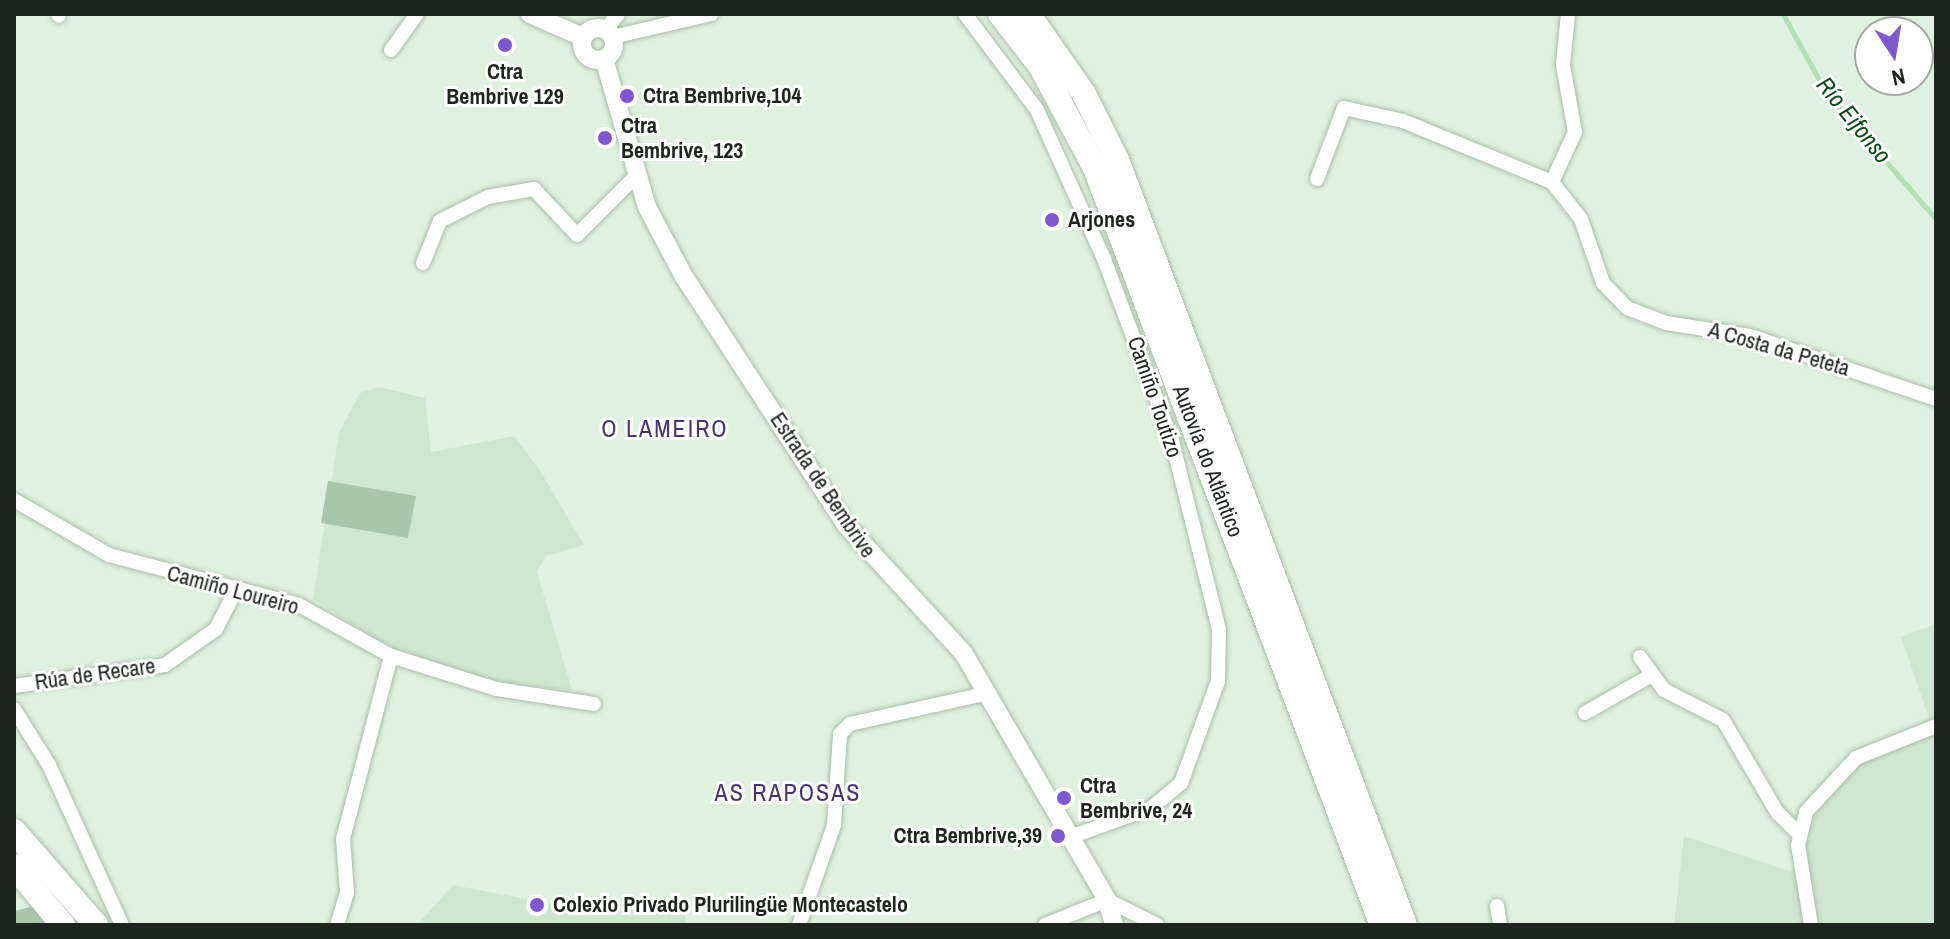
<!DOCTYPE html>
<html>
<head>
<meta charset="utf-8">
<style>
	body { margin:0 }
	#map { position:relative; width:1950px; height:939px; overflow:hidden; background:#dff2df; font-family:"Archivo Narrow",sans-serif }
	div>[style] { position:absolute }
	.built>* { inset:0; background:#cfe7cf }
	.green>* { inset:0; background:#aac7ab }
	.stream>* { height:5px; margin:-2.5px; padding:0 2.5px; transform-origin:2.5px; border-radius:2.5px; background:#b5e0b6 }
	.roads { filter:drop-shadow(0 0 2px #abbcab) drop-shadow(0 0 2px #abbcab) }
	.street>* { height:14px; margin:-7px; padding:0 7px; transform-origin:7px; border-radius:7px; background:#fff }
	.secondary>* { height:18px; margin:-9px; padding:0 9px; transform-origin:9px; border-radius:9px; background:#fff }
	.secondary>.ring { margin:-9px; padding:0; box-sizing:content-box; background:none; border:18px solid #fff; border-radius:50% }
	.highway>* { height:24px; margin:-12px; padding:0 12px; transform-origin:12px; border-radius:12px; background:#fff }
	.dots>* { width:22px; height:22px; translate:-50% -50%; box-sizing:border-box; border:4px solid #fff; border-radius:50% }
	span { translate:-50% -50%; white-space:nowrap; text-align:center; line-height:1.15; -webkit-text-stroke:6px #fff; paint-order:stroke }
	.poi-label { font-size:22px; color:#1e251e; font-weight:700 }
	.left { translate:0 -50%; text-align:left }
	.right { translate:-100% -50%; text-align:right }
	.street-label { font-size:22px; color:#1e251e }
	.water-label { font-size:24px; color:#0c4a16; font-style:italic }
	.neighbourhood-label { font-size:24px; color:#463572; letter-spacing:2px }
	.frame { position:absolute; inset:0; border:16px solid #1e251e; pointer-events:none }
	.north { position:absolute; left:1854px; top:16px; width:80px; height:80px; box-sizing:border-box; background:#fff; border:2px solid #a5a8a5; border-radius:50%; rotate:168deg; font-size:22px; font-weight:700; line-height:32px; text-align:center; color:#1e251e }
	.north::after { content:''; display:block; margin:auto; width:28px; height:36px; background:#7d58d1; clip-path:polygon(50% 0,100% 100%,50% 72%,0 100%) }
</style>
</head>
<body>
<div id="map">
	<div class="built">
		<i style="clip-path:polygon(379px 387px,425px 398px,431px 452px,514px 436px,539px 469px,584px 545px,546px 556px,537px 572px,572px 690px,495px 682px,385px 645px,313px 599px,339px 433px,360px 393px)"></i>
		<i style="clip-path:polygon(1936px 624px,1936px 925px,1674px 925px,1684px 836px,1805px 876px,1798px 833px,1837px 771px,1932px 727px,1901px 637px)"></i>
		<i style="clip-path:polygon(453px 885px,547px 903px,685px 907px,685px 925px,417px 925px)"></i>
	</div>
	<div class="green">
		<i style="clip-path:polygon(328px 481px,416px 496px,408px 538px,321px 523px)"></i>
		<i style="clip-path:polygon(73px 896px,91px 925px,14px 925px,14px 911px)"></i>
	</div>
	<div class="stream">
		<i style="left:1783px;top:14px;width:88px;rotate:61.4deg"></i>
		<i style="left:1825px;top:91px;width:169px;rotate:49.1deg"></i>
	</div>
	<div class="roads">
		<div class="street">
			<i style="left:58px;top:14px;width:2px;rotate:63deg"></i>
			<i style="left:965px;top:14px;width:120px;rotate:53.1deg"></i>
			<i style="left:1037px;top:110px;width:163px;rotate:65.8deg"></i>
			<i style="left:1104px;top:259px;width:194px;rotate:69.5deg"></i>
			<i style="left:1172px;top:441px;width:194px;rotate:76deg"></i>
			<i style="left:1219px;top:629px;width:52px;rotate:91.1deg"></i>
			<i style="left:1218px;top:681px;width:109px;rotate:109.9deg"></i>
			<i style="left:1181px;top:783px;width:39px;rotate:140deg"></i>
			<i style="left:1151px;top:808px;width:86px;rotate:160.3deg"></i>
			<i style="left:606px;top:29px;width:19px;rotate:-51deg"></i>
			<i style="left:613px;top:37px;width:101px;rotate:-13.2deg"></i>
			<i style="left:391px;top:50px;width:44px;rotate:-54.2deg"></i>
			<i style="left:1317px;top:179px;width:76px;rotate:-69.2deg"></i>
			<i style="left:1344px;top:108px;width:60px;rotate:12.4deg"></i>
			<i style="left:1403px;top:121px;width:161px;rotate:22.3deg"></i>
			<i style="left:1552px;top:182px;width:47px;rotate:51.9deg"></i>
			<i style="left:1581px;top:219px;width:68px;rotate:71deg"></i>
			<i style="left:1603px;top:283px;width:35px;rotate:46deg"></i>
			<i style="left:1627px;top:308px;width:42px;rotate:21deg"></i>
			<i style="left:1666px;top:323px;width:85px;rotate:8.8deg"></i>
			<i style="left:1750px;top:336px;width:196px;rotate:18.7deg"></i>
			<i style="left:1552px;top:182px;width:55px;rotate:-65.3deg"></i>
			<i style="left:1575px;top:132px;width:68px;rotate:-100.2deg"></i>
			<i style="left:1563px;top:65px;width:51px;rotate:-84.4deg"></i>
			<i style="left:423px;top:263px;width:45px;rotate:-68deg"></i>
			<i style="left:440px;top:221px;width:54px;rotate:-26.6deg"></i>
			<i style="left:488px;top:197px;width:47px;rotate:-9.9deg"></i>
			<i style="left:534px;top:189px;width:63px;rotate:46.9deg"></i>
			<i style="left:577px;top:235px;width:83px;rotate:-45deg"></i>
			<i style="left:14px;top:500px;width:110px;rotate:30.1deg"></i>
			<i style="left:109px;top:555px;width:196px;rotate:14.7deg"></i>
			<i style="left:299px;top:605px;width:105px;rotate:29deg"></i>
			<i style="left:391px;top:656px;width:110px;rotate:17.4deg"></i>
			<i style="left:496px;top:689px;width:99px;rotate:8.7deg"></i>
			<i style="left:1640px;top:657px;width:41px;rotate:54deg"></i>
			<i style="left:1664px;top:690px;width:66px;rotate:27deg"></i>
			<i style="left:1723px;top:720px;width:107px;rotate:59.6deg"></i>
			<i style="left:1777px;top:812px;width:30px;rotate:45deg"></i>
			<i style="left:14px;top:686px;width:152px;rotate:-7.9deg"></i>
			<i style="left:165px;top:665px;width:62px;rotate:-35.2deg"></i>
			<i style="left:216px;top:629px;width:44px;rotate:-62.9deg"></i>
			<i style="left:14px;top:709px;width:66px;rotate:58deg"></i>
			<i style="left:49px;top:765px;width:176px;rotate:65.5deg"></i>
			<i style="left:1585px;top:713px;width:75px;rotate:-29.6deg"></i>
			<i style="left:1497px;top:906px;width:19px;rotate:81deg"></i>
			<i style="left:337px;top:925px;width:34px;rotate:-73deg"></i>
			<i style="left:347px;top:893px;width:54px;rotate:-94.2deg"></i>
			<i style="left:343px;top:839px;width:189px;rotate:-75.3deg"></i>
			<i style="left:799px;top:925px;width:106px;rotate:-70.7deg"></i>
			<i style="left:834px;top:825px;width:91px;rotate:-86.2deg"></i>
			<i style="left:840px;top:734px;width:14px;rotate:-45deg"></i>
			<i style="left:850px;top:724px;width:142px;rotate:-12.6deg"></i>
			<i style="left:1045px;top:925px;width:67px;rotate:-22deg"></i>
			<i style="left:1107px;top:900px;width:56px;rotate:26.6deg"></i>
			<i style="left:1811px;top:925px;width:81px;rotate:-99.2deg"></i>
			<i style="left:1798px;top:845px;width:34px;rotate:-76deg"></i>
			<i style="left:1806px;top:812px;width:74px;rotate:-47.2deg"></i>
			<i style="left:1856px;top:758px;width:86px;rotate:-21.8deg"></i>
		</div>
		<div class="secondary">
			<i style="left:530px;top:14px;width:58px;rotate:23.5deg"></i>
			<i class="ring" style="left:582px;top:28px;width:14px;height:14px"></i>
			<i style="left:604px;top:59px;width:154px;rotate:73.8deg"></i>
			<i style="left:647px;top:207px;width:77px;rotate:62.1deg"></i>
			<i style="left:683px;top:275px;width:298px;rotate:56.9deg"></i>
			<i style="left:846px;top:525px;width:175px;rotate:47.5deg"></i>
			<i style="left:964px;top:654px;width:285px;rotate:59.8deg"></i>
			<i style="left:1107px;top:900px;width:26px;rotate:74deg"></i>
		</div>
		<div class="highway">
			<i style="left:1000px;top:14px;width:67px;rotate:52.3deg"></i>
			<i style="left:1041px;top:67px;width:115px;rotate:61.9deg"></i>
			<i style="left:1095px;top:168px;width:810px;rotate:69.24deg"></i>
			<i style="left:1028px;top:14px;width:98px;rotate:55deg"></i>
			<i style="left:1084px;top:94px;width:74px;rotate:63.4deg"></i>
			<i style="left:1117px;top:160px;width:817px;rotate:69.37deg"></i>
			<i style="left:14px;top:831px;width:125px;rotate:48.9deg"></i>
			<i style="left:14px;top:866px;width:77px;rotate:50.3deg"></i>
		</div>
	</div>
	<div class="dots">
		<i style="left:505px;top:45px;background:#7d58d1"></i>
		<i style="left:627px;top:96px;background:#7d58d1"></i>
		<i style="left:605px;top:138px;background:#7d58d1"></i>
		<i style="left:1052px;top:220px;background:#7d58d1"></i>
		<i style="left:1064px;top:798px;background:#7d58d1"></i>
		<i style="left:1058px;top:836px;background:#7d58d1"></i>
		<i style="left:537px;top:905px;background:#7d58d1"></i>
	</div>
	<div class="poi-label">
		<span style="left:505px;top:84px">Ctra<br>Bembrive 129</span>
		<span class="left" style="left:643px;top:96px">Ctra Bembrive,104</span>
		<span class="left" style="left:621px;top:138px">Ctra<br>Bembrive, 123</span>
		<span class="left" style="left:1068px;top:220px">Arjones</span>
		<span class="left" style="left:1080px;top:798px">Ctra<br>Bembrive, 24</span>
		<span class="right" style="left:1042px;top:836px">Ctra Bembrive,39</span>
		<span class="left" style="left:553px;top:905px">Colexio Privado Plurilingüe Montecastelo</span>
	</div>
	<div class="street-label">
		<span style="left:1779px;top:349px;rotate:16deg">A Costa da Peteta</span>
		<span style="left:1155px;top:397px;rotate:71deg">Camiño Toutizo</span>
		<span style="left:1208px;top:461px;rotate:69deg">Autovía do Atlántico</span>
		<span style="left:823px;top:485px;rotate:56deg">Estrada de Bembrive</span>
		<span style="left:233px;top:590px;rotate:15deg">Camiño Loureiro</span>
		<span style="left:95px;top:674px;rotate:-8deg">Rúa de Recare</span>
	</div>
	<div class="water-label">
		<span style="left:1854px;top:120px;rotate:51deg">Río Eifonso</span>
	</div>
	<div class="neighbourhood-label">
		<span style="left:665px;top:429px">O LAMEIRO</span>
		<span style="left:788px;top:793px">AS RAPOSAS</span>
	</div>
	<div class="frame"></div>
	<div class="north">N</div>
</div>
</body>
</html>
